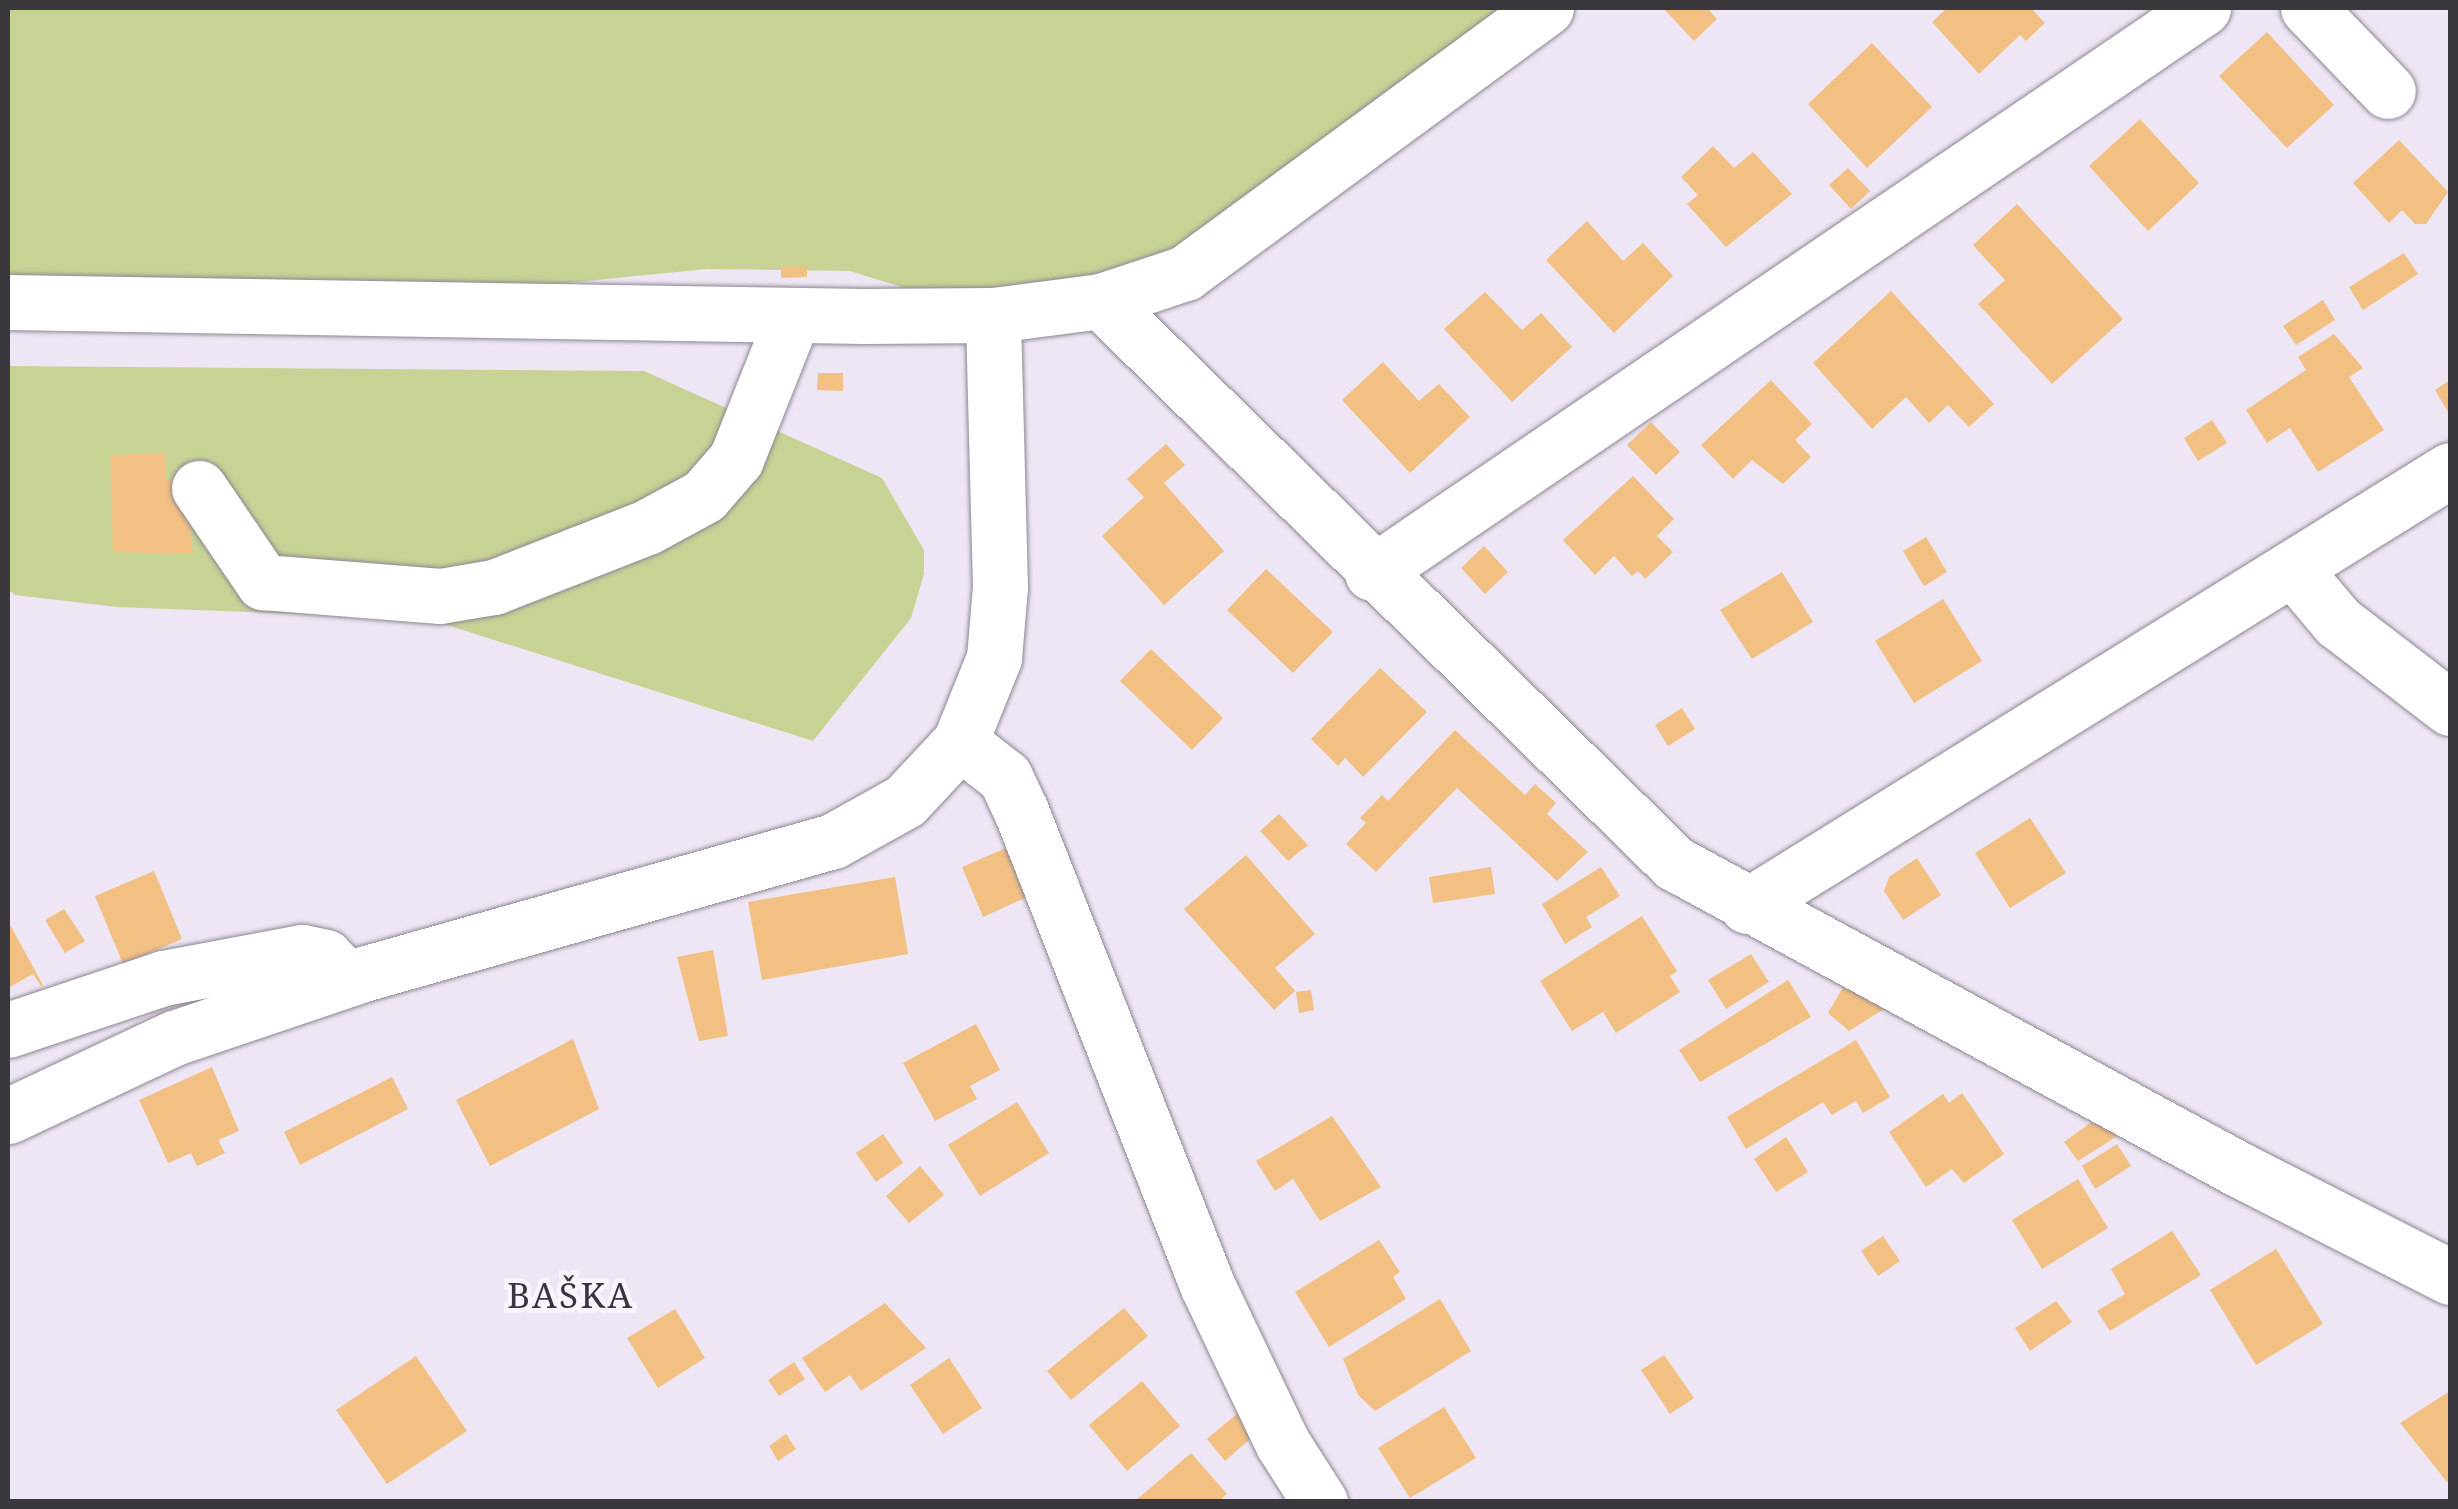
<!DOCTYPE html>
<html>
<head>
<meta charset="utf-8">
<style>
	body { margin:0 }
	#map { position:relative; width:2458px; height:1509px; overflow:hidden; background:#eee6f4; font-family:"Noto Serif",serif }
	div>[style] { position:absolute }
	.green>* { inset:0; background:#c7d295 }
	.building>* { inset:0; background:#f2c082 }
	.roads { filter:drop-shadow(0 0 2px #8e8693) drop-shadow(0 0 2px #8e8693) }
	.minor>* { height:55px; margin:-27.5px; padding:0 27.5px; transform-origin:27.5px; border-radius:27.5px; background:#fff }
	span { translate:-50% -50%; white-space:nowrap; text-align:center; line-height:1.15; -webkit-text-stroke:9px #fbf4ff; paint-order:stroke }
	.quarter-label { font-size:35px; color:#3a343e; letter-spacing:2.5px }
	.frame { position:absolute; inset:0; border:10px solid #3b383d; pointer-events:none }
</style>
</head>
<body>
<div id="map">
	<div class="green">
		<i style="clip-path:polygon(8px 8px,1539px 8px,1185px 273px,993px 315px,850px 271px,707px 269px,314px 308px,8px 302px)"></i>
		<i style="clip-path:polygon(8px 366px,644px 371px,882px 478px,924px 550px,924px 574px,911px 618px,813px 741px,428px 619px,117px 607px,15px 595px,8px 590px)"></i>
	</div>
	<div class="building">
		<i style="clip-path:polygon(1663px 8px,1707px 8px,1717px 19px,1694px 41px)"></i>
		<i style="clip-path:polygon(1947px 8px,2031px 8px,2045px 23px,2026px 41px,2020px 35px,1979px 74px,1932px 22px)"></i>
		<i style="clip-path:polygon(2267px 32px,2334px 105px,2287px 148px,2219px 76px)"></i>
		<i style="clip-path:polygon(1872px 43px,1932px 107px,1867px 168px,1808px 104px)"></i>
		<i style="clip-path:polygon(2140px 119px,2199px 183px,2148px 231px,2089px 166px)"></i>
		<i style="clip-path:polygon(2399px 140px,2448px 192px,2426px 224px,2415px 224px,2402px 210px,2389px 223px,2353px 183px)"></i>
		<i style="clip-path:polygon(1713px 146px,1734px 168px,1753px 152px,1792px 194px,1726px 247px,1687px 204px,1698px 195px,1681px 177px)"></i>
		<i style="clip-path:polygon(1848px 168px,1870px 191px,1851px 209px,1829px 185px)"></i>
		<i style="clip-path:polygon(2017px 204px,2123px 319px,2052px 384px,1978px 304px,2005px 280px,1973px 245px)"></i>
		<i style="clip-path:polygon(1587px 221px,1623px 261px,1643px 243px,1673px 276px,1614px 333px,1546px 260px)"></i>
		<i style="clip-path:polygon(2404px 253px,2418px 274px,2363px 310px,2349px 287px)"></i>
		<i style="clip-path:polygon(807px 266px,807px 277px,781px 278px,781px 267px)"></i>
		<i style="clip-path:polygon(1891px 291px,1994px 404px,1969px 427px,1948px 405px,1929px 423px,1906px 397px,1872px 429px,1813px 363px)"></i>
		<i style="clip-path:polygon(1485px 292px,1522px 330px,1541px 313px,1572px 347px,1512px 402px,1444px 329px)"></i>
		<i style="clip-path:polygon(2323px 300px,2335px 320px,2296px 345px,2283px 326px)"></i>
		<i style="clip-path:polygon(2334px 334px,2363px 368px,2349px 377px,2384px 430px,2318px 472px,2290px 428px,2267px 443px,2246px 410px,2306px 370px,2298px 357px)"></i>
		<i style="clip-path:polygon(1383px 362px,1419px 401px,1439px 384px,1470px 417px,1410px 473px,1342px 400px)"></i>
		<i style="clip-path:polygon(818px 373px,843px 373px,843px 391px,817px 390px)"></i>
		<i style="clip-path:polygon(1771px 380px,1812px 424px,1795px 440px,1811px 457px,1783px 484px,1752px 460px,1733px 479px,1701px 445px)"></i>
		<i style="clip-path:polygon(2450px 380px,2450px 415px,2435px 390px)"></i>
		<i style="clip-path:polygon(2212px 420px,2227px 443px,2198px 461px,2184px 438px)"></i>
		<i style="clip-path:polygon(1651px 422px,1680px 452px,1656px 475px,1627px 445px)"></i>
		<i style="clip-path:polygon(1166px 444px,1185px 465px,1164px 483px,1224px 551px,1164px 605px,1102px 536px,1144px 497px,1127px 479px)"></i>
		<i style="clip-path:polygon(165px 453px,166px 480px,184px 480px,193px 554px,113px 552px,110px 455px)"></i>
		<i style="clip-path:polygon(1633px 476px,1674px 519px,1657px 536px,1673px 552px,1645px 579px,1638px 571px,1632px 576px,1614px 556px,1595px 575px,1563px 540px)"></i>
		<i style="clip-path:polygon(1926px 537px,1947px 572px,1924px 586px,1903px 551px)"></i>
		<i style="clip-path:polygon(1484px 546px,1508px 572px,1485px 594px,1461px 568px)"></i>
		<i style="clip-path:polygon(1266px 569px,1333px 632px,1293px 673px,1227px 610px)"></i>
		<i style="clip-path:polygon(1782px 572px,1813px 622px,1752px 659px,1720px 610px)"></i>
		<i style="clip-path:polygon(1943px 599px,1982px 661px,1914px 703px,1875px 641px)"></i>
		<i style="clip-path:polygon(1151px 649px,1223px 718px,1192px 750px,1120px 681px)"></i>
		<i style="clip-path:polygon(1380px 668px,1427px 712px,1363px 777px,1345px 758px,1338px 766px,1311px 739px)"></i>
		<i style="clip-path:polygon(1682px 708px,1695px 729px,1668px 746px,1655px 725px)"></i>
		<i style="clip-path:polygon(1455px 730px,1525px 795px,1535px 784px,1556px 803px,1547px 814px,1588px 852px,1557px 881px,1457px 788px,1376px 872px,1346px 844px,1366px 823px,1360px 818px,1382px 795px,1388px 801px)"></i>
		<i style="clip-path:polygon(1279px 814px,1308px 845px,1288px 861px,1260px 831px)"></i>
		<i style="clip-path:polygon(2030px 818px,2066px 873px,2010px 908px,1975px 853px)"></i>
		<i style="clip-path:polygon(1006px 848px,1027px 897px,983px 917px,962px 867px)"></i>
		<i style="clip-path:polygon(1246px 855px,1315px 934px,1275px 968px,1295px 991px,1274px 1010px,1184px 909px)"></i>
		<i style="clip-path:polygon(1917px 858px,1941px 895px,1903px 920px,1884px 891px,1889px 877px)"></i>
		<i style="clip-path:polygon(1491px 867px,1495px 894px,1433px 903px,1429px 877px)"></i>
		<i style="clip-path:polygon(1601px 867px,1620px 896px,1586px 917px,1592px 927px,1565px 944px,1542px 904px)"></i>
		<i style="clip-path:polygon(154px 871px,182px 939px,123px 964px,95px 896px)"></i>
		<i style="clip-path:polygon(895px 877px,908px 954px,762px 980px,748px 902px)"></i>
		<i style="clip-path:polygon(64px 909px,85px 941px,65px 953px,45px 920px)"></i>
		<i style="clip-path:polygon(1642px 916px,1677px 971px,1670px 976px,1680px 992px,1616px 1033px,1603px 1012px,1572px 1031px,1540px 981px)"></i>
		<i style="clip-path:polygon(8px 921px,43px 985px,41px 986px,33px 974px,8px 988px)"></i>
		<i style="clip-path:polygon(713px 950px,728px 1036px,699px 1041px,677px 957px)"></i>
		<i style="clip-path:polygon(1751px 954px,1769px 982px,1726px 1009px,1708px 980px)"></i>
		<i style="clip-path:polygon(1788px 980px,1811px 1017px,1700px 1082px,1679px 1050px)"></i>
		<i style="clip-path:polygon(1845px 984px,1887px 1007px,1849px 1031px,1828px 1013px)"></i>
		<i style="clip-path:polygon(1311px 990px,1314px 1010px,1299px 1013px,1296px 992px)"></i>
		<i style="clip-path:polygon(976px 1024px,1000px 1070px,970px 1086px,977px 1099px,935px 1121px,903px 1063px)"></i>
		<i style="clip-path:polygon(573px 1039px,599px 1109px,490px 1166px,456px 1100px)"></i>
		<i style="clip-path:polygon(1856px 1040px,1890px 1097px,1863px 1113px,1856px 1101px,1832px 1115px,1823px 1102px,1746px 1149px,1727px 1117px)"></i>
		<i style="clip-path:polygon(212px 1067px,239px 1131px,218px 1140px,225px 1153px,197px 1166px,191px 1153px,168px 1163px,139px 1100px)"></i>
		<i style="clip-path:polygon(392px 1077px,408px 1109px,300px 1165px,284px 1132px)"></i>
		<i style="clip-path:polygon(1962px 1093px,2004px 1154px,1964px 1183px,1952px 1169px,1926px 1187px,1889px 1132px,1943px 1094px,1949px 1103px)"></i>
		<i style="clip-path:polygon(1017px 1102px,1049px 1153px,980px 1196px,948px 1145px)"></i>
		<i style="clip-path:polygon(1332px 1116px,1381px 1187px,1320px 1221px,1293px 1179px,1275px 1191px,1256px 1161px)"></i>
		<i style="clip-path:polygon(2097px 1118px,2122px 1133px,2078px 1161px,2064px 1142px)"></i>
		<i style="clip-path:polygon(883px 1134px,903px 1163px,876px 1182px,856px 1153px)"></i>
		<i style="clip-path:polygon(1786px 1137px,1808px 1172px,1776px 1192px,1754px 1159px)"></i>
		<i style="clip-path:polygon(2117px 1144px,2131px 1166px,2095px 1189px,2082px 1166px)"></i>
		<i style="clip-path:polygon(920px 1166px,944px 1195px,909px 1223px,886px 1196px)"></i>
		<i style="clip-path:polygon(2078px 1179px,2108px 1228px,2042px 1269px,2012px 1220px)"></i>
		<i style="clip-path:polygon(2172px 1231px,2201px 1275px,2110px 1331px,2097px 1311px,2125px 1294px,2111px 1269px)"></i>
		<i style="clip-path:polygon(1883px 1236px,1900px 1261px,1878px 1276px,1861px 1251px)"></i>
		<i style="clip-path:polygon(1379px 1240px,1400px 1272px,1393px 1277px,1406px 1299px,1329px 1347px,1295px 1292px)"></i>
		<i style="clip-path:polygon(2276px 1249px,2323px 1324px,2256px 1365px,2210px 1290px)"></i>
		<i style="clip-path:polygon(1440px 1299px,1471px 1351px,1375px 1411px,1358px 1395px,1343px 1359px)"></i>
		<i style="clip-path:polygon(2056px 1301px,2072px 1322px,2030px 1351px,2015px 1328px)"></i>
		<i style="clip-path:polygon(885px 1303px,926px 1348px,861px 1391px,850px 1375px,825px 1392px,802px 1358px)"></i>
		<i style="clip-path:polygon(1124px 1308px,1148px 1336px,1071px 1400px,1047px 1371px)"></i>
		<i style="clip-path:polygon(675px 1309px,705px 1358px,658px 1388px,627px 1338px)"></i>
		<i style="clip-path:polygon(1664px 1355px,1694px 1398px,1670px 1414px,1641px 1370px)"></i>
		<i style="clip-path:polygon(416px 1356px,467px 1431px,387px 1484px,336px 1410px)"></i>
		<i style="clip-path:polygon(949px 1358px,982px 1408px,943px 1434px,910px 1385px)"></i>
		<i style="clip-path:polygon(794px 1362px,805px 1379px,779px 1396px,768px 1380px)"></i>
		<i style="clip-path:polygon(1142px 1381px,1180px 1426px,1127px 1471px,1089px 1425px)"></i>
		<i style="clip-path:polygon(2450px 1391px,2450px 1480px,2447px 1482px,2400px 1423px)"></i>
		<i style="clip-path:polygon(1444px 1407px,1476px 1458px,1410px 1498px,1378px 1448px)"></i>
		<i style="clip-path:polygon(1238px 1413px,1256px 1434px,1225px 1461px,1207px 1439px)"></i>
		<i style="clip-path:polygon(786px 1434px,796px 1449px,778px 1461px,769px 1446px)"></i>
		<i style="clip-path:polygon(1191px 1453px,1227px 1494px,1218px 1502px,1134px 1502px)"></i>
	</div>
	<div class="roads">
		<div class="minor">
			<i style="left:2308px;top:8px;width:115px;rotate:46.1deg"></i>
			<i style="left:1101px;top:301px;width:803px;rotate:44.44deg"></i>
			<i style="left:1674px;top:863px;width:642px;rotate:28.48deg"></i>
			<i style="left:2238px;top:1169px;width:238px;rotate:27deg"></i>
			<i style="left:8px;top:302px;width:857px;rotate:0.94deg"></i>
			<i style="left:865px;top:316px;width:128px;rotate:-0.4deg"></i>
			<i style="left:993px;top:315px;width:109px;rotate:-7.4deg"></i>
			<i style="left:1101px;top:301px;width:89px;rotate:-18.4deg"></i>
			<i style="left:1185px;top:273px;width:448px;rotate:-36.3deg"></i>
			<i style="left:199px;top:488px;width:114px;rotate:55.8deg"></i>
			<i style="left:263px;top:582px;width:178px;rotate:4.5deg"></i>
			<i style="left:440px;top:596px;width:55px;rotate:-9.5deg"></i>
			<i style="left:494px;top:587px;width:164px;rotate:-21.4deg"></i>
			<i style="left:647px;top:527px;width:65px;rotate:-28.5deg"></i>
			<i style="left:704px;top:496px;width:49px;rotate:-49.1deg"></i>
			<i style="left:736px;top:459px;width:154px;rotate:-68.3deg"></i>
			<i style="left:2294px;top:570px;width:68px;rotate:49.8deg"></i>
			<i style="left:2338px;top:622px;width:141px;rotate:37.5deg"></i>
			<i style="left:1372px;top:573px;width:1005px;rotate:-34.21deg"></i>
			<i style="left:960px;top:742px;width:57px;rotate:37.9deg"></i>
			<i style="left:1005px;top:777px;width:38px;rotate:65deg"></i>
			<i style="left:1021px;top:811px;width:509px;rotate:68.57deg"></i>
			<i style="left:1207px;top:1285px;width:176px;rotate:64.5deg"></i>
			<i style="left:1283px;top:1444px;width:69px;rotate:57.5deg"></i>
			<i style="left:1747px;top:906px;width:827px;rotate:-31.81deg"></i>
			<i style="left:8px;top:1030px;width:163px;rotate:-18.5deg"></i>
			<i style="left:163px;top:978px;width:141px;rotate:-10.6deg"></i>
			<i style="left:302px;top:952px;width:24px;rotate:12deg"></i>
			<i style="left:325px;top:957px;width:31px;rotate:45deg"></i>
			<i style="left:8px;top:1116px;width:183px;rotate:-25.2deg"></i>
			<i style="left:174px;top:1038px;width:200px;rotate:-18.7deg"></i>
			<i style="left:363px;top:974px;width:488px;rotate:-15.8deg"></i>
			<i style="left:833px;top:841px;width:82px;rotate:-29.1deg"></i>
			<i style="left:905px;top:801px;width:81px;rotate:-47deg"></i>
			<i style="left:960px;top:742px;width:91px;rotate:-68deg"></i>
			<i style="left:994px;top:658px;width:71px;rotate:-85.2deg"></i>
			<i style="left:1000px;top:587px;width:272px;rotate:-91.5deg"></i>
		</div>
	</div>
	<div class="quarter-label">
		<span style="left:571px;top:1295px">BAŠKA</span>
	</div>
	<div class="frame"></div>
</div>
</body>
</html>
